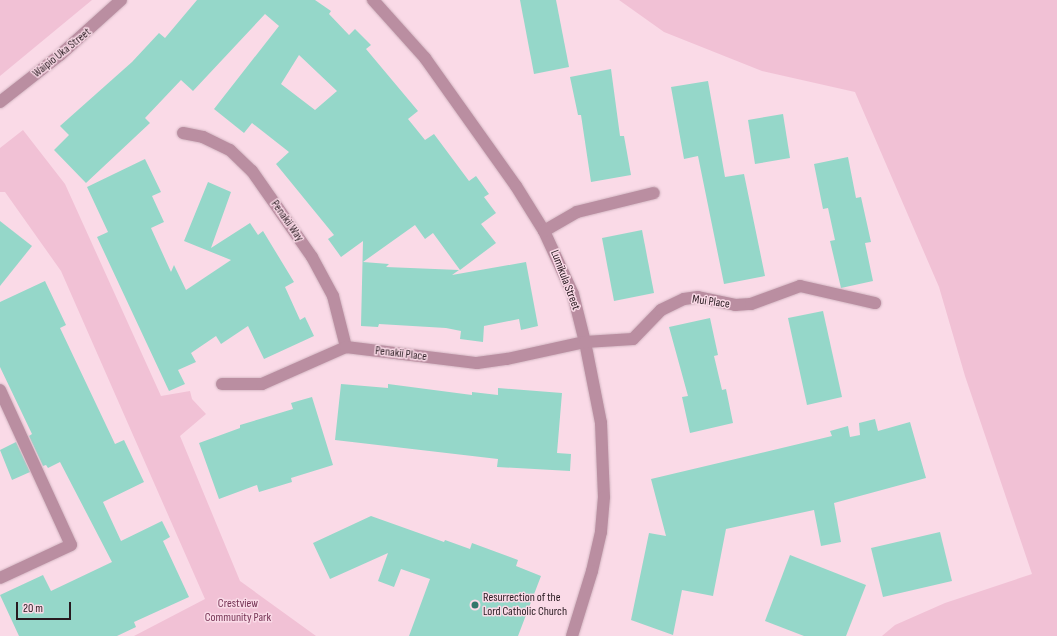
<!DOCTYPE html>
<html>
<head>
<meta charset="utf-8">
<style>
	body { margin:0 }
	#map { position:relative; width:1057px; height:636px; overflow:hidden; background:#fadae7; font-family:"Sofia Sans Condensed",sans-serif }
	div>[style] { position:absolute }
	.green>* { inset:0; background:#f1c1d5 }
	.building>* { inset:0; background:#95d7c9 }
	.roads { filter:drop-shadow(0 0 1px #d4b7c3) drop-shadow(0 0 1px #d4b7c3) }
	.minor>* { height:12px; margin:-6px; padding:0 6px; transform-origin:6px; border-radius:6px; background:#ba8ea1 }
	.dots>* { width:11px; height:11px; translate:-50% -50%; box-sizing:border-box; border:2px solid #fadae7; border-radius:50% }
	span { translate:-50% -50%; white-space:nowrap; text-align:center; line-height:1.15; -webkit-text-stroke:3px #fadae7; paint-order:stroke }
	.street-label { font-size:12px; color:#281a20 }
	.poi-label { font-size:12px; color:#281a20 }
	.left { translate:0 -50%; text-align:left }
	.park-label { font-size:12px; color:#763455 }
	.scale { position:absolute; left:16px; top:602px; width:55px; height:18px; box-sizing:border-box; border:2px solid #281a20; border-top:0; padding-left:5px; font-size:12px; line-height:14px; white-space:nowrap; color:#281a20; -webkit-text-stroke:3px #fadae7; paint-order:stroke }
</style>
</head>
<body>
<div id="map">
	<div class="green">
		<i style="clip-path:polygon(0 0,92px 0,0 76px)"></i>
		<i style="clip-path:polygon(619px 0,1057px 0,1057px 636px,882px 636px,895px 625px,945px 603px,1032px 574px,965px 376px,939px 287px,855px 92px,762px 71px,664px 32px)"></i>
		<i style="clip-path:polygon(23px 130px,65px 184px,161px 396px,190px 391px,192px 399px,206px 414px,180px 436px,240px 581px,316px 636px,134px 636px,205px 599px,61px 271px,5px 192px,0 192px,0 148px)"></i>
	</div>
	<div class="building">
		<i style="clip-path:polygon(evenodd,197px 0,315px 0,331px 11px,329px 14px,349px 35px,355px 29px,371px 45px,366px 49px,418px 111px,408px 119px,425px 140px,434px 134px,469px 181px,476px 176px,489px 194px,484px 197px,496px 213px,481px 224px,496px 243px,460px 270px,433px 233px,425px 239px,415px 225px,363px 262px,389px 264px,386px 267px,459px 270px,452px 275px,526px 262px,538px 326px,521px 330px,519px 319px,484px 326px,483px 342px,460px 339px,461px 331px,446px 328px,379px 324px,378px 327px,361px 326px,363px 241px,341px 257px,328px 239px,334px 235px,276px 164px,289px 152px,252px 123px,244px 133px,214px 109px,279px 26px,265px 14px,193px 91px,181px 80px,145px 118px,150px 123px,86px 183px,54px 150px,69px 135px,60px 126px,132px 62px,159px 33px,165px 38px,197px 0,299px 55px,337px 91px,315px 110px,281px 84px,299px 55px)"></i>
		<i style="clip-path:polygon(520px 0,556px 0,569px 67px,534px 74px)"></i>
		<i style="clip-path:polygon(611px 69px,620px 136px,624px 136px,631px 175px,591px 182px,581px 115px,578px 115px,570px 77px)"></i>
		<i style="clip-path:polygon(708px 81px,725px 177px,744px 174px,765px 276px,724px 284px,698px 156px,684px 159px,671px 87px)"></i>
		<i style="clip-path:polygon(783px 114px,790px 158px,755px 164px,748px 120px)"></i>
		<i style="clip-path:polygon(848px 157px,856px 198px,861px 197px,871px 242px,865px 243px,873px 281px,841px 288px,830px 241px,835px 240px,828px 208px,823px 209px,814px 164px)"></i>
		<i style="clip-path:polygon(145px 159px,161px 192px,152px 196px,164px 222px,151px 228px,171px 272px,174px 265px,186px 290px,231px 260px,184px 241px,208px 182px,231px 192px,211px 248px,250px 223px,258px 235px,263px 231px,294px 282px,285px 287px,300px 320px,305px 317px,314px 336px,264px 359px,248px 326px,221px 344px,216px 336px,191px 353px,196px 362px,178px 370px,185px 384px,169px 391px,97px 237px,108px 232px,87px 187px)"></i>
		<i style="clip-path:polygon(0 221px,32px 246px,0 286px)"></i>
		<i style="clip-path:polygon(642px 230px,654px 293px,614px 301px,602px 238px)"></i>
		<i style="clip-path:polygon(45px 281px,66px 325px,60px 328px,115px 444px,124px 440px,144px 482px,103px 502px,121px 541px,162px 521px,170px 537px,163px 541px,189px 597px,134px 622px,136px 627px,117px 636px,19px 636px,0 595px,43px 575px,51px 591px,112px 562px,60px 462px,48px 468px,46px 465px,43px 466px,29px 436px,32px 434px,0 367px,0 302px)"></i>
		<i style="clip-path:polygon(823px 311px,842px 397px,807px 405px,788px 318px)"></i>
		<i style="clip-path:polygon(710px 318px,718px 355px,714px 356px,722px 390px,726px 389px,733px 423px,690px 433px,682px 397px,688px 396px,669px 327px)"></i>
		<i style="clip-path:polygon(341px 384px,388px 388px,388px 384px,472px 395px,472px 392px,498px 395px,498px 388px,562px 393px,557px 453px,571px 454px,570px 471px,497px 467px,498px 459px,335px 440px)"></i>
		<i style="clip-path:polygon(312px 397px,333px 465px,291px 478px,292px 482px,259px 492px,257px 485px,219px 499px,199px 443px,240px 428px,240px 425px,293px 409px,291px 403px)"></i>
		<i style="clip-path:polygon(875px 419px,878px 431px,910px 422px,926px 478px,834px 503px,841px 542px,821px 546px,814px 510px,726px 529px,713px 596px,682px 590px,673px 635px,631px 620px,649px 533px,666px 536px,651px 479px,832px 436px,830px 431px,848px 426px,850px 437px,860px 435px,859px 423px)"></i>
		<i style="clip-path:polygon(16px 442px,30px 472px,12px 480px,0 450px)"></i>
		<i style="clip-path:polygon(371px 516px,444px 542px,445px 540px,470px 549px,472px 543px,518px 560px,516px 566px,541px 576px,518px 636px,409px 636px,430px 579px,401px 569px,394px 587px,378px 581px,388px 553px,330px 579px,313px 543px)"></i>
		<i style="clip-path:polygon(940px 532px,952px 581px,883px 597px,871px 548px)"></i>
		<i style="clip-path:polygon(790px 555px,866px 585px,846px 636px,804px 636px,765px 621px)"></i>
	</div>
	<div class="roads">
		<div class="minor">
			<i style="left:373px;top:0;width:78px;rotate:48.1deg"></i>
			<i style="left:425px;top:58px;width:157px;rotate:54.6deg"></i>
			<i style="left:516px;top:186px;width:53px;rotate:58.1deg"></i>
			<i style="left:544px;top:231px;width:69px;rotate:65.3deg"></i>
			<i style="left:573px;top:294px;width:49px;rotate:76deg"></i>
			<i style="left:585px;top:342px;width:83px;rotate:78.8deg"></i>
			<i style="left:601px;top:423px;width:74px;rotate:87.7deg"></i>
			<i style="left:604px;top:497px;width:35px;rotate:95deg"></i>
			<i style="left:601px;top:532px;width:40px;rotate:103deg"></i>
			<i style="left:592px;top:571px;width:68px;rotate:107.1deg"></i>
			<i style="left:0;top:102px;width:76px;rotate:-38.1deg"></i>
			<i style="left:60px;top:55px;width:82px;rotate:-42deg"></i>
			<i style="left:183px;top:133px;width:20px;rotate:11deg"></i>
			<i style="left:203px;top:137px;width:30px;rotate:26deg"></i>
			<i style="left:230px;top:150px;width:30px;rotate:44deg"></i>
			<i style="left:252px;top:171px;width:105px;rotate:55.1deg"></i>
			<i style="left:312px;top:257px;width:44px;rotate:61.7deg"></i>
			<i style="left:333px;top:296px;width:53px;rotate:75.7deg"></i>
			<i style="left:544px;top:231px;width:38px;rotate:-30deg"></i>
			<i style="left:577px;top:212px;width:79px;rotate:-13.9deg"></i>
			<i style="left:222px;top:384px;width:40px"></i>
			<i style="left:262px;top:384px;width:92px;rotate:-23.8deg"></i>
			<i style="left:346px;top:347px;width:132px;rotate:7deg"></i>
			<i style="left:477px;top:363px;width:30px;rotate:-8deg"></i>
			<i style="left:507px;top:359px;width:80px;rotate:-12.3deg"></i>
			<i style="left:585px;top:342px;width:48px;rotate:-3.6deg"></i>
			<i style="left:633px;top:339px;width:40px;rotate:-46deg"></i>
			<i style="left:661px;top:310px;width:25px;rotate:-26deg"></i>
			<i style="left:684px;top:299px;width:14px;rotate:-8deg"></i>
			<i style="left:698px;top:297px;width:38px;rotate:12deg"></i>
			<i style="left:735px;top:305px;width:16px;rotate:-4deg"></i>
			<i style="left:751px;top:304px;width:52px;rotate:-20.2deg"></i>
			<i style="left:800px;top:286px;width:77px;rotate:12.8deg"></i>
			<i style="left:0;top:390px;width:170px;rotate:65.4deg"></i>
			<i style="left:71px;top:545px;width:78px;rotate:155.1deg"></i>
		</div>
	</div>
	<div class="dots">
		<i style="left:475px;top:605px;background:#33776b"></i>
	</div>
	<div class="street-label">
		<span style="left:62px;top:53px;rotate:-39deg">Waipio Uka Street</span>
		<span style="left:287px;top:221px;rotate:55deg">Penakii Way</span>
		<span style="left:565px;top:280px;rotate:69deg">Lumikula Street</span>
		<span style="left:711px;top:302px;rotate:8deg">Mui Place</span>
		<span style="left:401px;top:354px;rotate:7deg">Penakii Place</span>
	</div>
	<div class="poi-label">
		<span class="left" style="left:483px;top:605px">Resurrection of the<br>Lord Catholic Church</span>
	</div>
	<div class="park-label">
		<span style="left:238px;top:611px">Crestview<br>Community Park</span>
	</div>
	<div class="scale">20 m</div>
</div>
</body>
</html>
